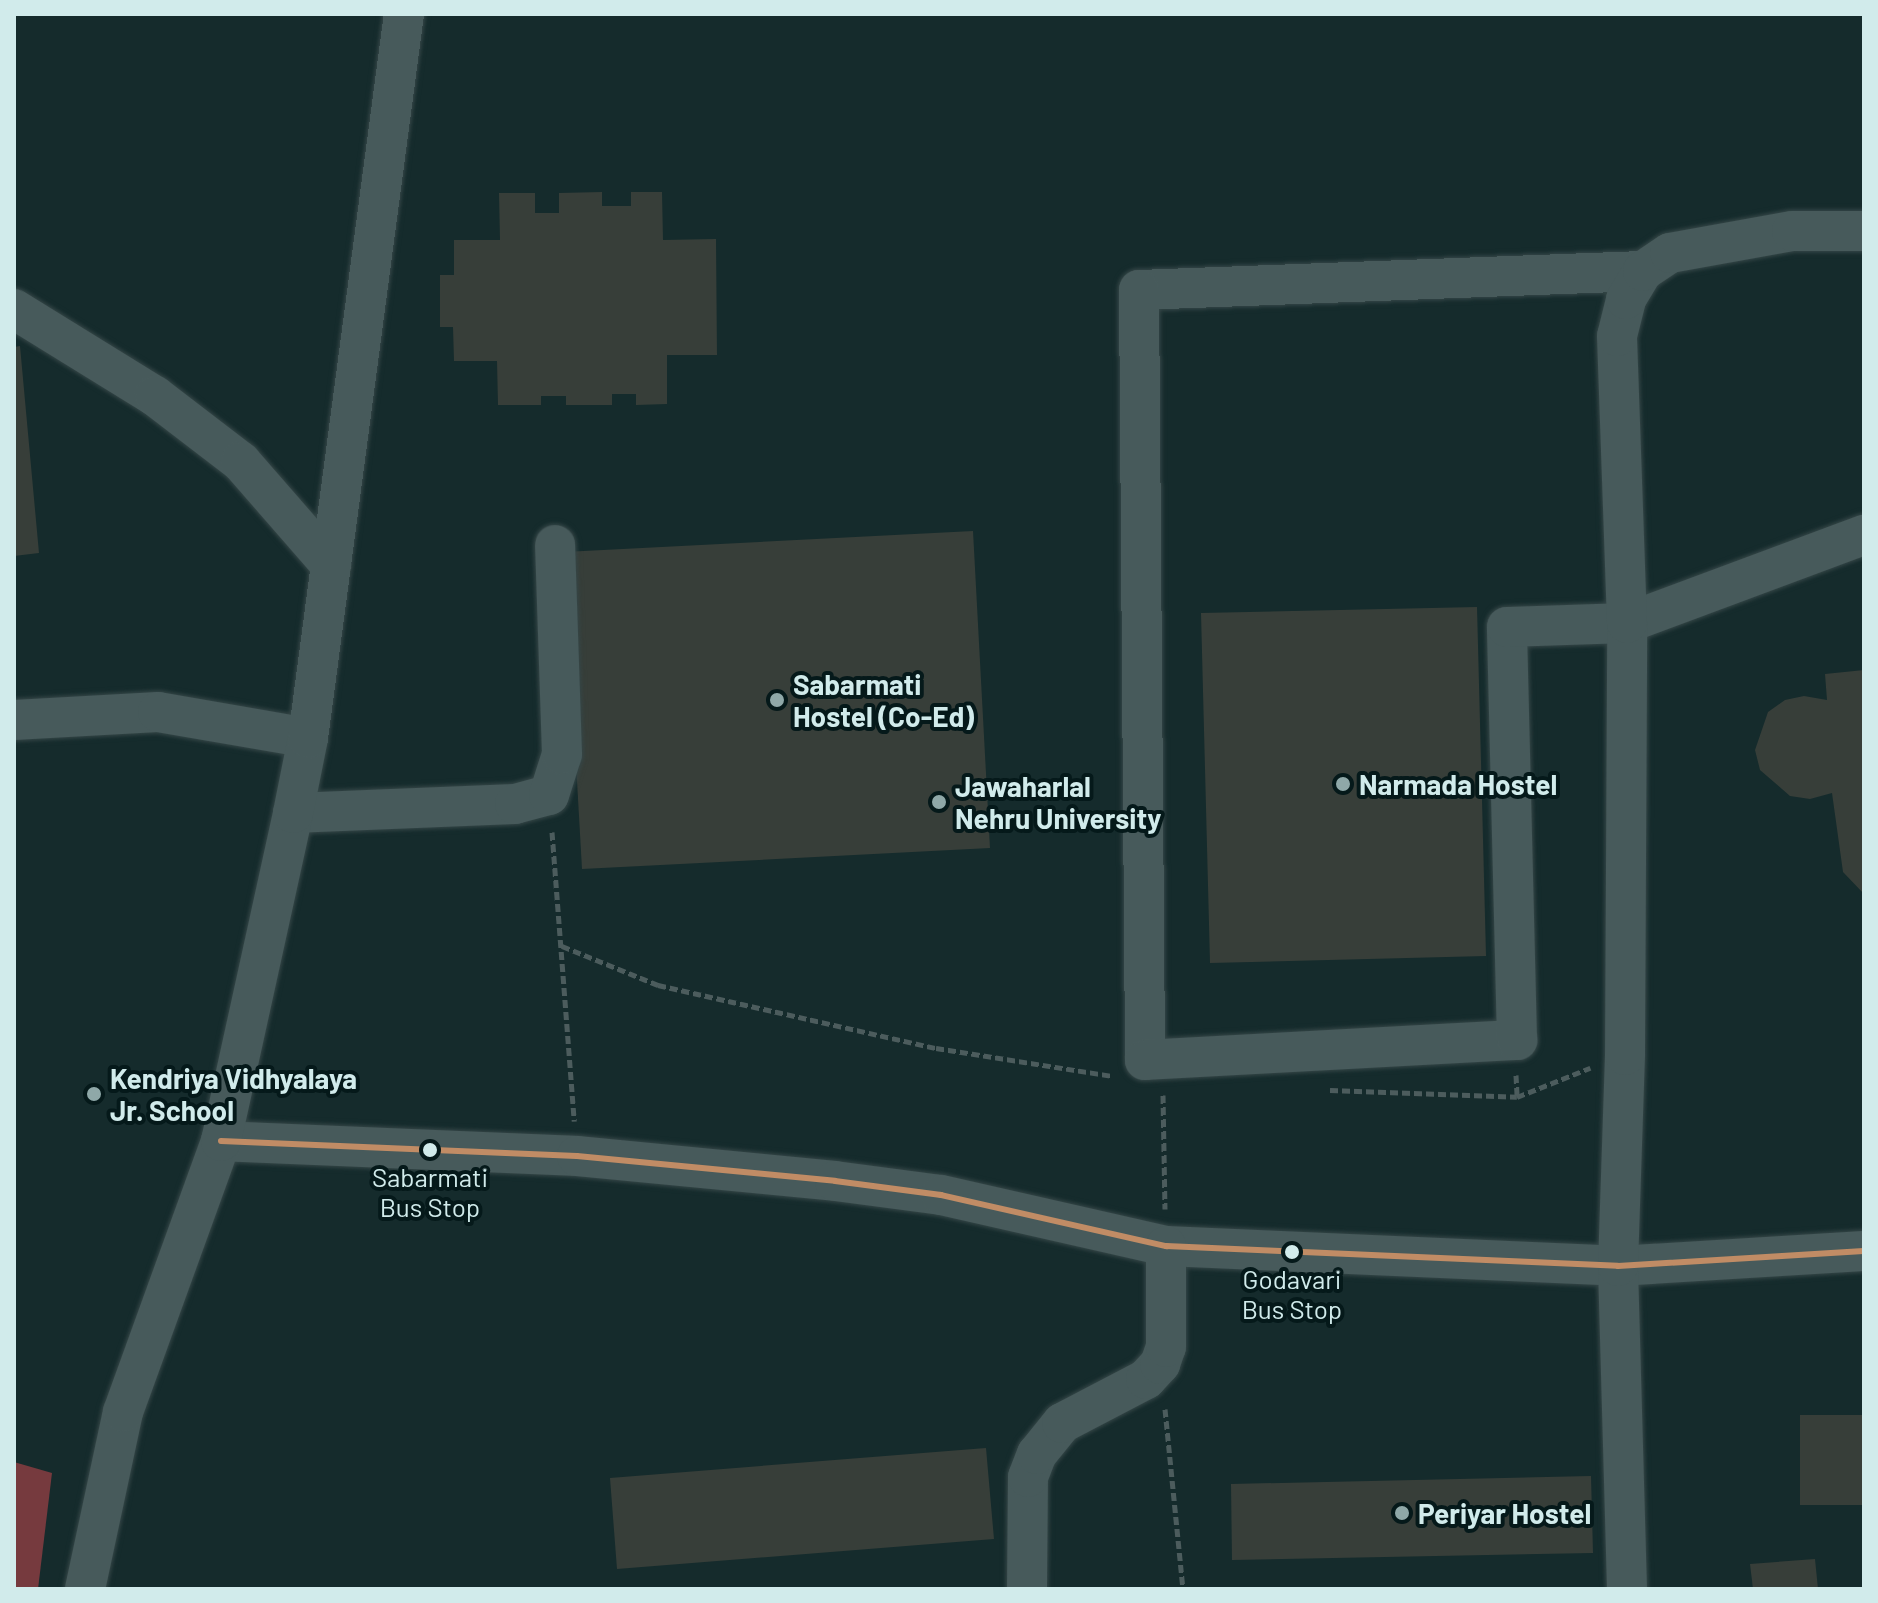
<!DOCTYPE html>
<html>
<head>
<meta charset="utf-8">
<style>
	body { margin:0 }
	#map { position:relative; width:1878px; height:1603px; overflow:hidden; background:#152b2c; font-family:Barlow,sans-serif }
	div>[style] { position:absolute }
	.green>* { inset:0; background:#763a3e }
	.building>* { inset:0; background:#373e39 }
	.path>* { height:5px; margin-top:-2.5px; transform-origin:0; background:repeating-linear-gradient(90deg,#4c5c5d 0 8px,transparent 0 12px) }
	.roads { filter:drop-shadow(0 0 2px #354647) drop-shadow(0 0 2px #354647) }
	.minor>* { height:40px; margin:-20px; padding:0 20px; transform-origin:20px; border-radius:20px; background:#475a5b }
	.bus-1>* { height:6px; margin:-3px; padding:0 3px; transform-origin:3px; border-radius:3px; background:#c18c65 }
	.dots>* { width:22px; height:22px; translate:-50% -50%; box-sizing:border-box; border:4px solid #05191a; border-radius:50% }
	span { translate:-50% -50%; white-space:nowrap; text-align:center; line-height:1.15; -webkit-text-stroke:8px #05191a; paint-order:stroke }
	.bus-label { font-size:26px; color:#d1ebeb }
	.poi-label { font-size:28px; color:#d1ebeb; font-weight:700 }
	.left { translate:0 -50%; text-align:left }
	.frame { position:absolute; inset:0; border:16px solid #d1ebeb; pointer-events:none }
</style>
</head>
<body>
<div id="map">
	<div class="green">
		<i style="clip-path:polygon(14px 1462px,52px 1473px,38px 1589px,14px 1589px)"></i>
	</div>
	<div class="building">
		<i style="clip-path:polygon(602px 192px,602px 206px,631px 206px,631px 192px,662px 192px,663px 240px,716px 239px,717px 355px,667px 355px,667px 404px,636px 405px,636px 394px,612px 394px,612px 405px,566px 405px,566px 396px,541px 396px,541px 405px,498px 405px,497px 361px,454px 361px,453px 327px,440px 327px,440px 275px,454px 275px,454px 240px,500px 240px,499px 193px,535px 193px,535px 213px,559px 213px,559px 193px)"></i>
		<i style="clip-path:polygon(20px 346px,39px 553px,14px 556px,14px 347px)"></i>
		<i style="clip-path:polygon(973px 531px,990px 848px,582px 869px,564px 552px)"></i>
		<i style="clip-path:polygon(1477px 607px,1486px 956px,1210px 963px,1201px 613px)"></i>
		<i style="clip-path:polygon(1864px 670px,1864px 894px,1843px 872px,1832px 793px,1810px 799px,1790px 796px,1760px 770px,1755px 750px,1768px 712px,1785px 700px,1804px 696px,1827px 700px,1825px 674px)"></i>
		<i style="clip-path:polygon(1800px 1415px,1864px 1415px,1864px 1505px,1800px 1505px)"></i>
		<i style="clip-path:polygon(986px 1448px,994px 1539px,617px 1569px,610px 1478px)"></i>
		<i style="clip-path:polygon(1591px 1476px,1593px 1553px,1232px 1560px,1231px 1484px)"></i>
		<i style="clip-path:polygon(1815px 1559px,1818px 1589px,1753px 1589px,1750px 1564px)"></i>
	</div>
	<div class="path">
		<i style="left:552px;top:832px;width:290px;rotate:85.6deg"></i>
		<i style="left:562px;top:946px;width:104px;rotate:22.1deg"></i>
		<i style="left:658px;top:985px;width:285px;rotate:12.8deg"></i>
		<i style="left:936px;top:1048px;width:178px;rotate:9deg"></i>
		<i style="left:1516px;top:1075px;width:22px;rotate:87deg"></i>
		<i style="left:1330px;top:1090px;width:187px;rotate:2.1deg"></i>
		<i style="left:1517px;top:1097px;width:79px;rotate:-21.7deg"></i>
		<i style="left:1163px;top:1095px;width:114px;rotate:89deg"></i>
		<i style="left:1165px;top:1409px;width:181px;rotate:84.3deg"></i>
	</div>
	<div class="roads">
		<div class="minor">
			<i style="left:1643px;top:271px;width:504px;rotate:177.84deg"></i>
			<i style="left:1139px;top:290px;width:770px;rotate:89.55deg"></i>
			<i style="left:1145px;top:1060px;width:373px;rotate:-3.1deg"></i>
			<i style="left:1517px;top:1040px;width:413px;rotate:-91.4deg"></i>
			<i style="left:1507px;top:627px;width:120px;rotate:-1.9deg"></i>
			<i style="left:1627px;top:623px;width:253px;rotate:-20.4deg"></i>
			<i style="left:14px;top:309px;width:166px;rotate:31.7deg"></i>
			<i style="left:155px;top:396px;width:108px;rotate:37.5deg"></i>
			<i style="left:241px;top:462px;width:137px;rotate:48.9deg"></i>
			<i style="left:14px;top:720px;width:144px;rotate:-3.2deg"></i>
			<i style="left:158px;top:712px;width:152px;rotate:9.8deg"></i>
			<i style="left:293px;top:813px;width:222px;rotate:-2.3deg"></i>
			<i style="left:515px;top:804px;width:35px;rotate:-15deg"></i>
			<i style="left:549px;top:795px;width:43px;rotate:-72.4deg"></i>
			<i style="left:562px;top:754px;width:209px;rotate:-91.9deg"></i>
			<i style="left:221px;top:1141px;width:356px;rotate:2.4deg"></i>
			<i style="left:577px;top:1156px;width:259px;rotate:5.5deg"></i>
			<i style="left:835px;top:1181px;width:107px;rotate:7.5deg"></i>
			<i style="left:941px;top:1195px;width:231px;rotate:12.8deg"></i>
			<i style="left:1166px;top:1246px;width:452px;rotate:2.5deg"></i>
			<i style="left:1618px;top:1266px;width:246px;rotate:-3.5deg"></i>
			<i style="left:85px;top:1589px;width:181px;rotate:-77.9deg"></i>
			<i style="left:123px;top:1412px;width:288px;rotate:-70.1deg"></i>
			<i style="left:221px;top:1141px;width:336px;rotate:-77.6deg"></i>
			<i style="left:293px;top:813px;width:76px;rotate:-78.7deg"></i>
			<i style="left:308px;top:738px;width:730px;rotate:-82.45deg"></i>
			<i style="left:1027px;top:1589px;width:112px;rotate:-89.5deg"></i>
			<i style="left:1028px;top:1477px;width:25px;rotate:-69deg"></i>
			<i style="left:1037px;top:1454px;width:40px;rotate:-51deg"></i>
			<i style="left:1062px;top:1423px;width:95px;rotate:-27.6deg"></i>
			<i style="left:1146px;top:1379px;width:21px;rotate:-47deg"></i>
			<i style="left:1160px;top:1364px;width:18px;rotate:-71deg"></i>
			<i style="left:1166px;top:1347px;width:101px;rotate:-90deg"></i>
			<i style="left:1627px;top:1589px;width:323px;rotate:-91.6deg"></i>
			<i style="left:1618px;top:1266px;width:211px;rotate:-88.1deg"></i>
			<i style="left:1625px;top:1055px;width:432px;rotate:-89.7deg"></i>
			<i style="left:1627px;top:623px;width:287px;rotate:-92deg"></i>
			<i style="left:1617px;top:336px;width:38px;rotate:-76deg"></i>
			<i style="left:1626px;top:299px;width:33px;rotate:-59deg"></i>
			<i style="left:1643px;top:271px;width:32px;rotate:-34deg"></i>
			<i style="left:1670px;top:253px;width:124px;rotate:-10.2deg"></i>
			<i style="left:1792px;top:231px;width:72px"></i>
		</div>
	</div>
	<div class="bus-1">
		<i style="left:221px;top:1141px;width:356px;rotate:2.4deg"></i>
		<i style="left:577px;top:1156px;width:259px;rotate:5.5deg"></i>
		<i style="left:835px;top:1181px;width:107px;rotate:7.5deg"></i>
		<i style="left:941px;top:1195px;width:231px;rotate:12.8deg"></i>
		<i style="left:1166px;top:1246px;width:452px;rotate:2.5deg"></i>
		<i style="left:1618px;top:1266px;width:246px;rotate:-3.5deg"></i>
	</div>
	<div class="dots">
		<i style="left:777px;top:700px;background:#8fa8a8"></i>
		<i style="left:1343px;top:784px;background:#8fa8a8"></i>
		<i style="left:939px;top:802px;background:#8fa8a8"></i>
		<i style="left:94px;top:1094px;background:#8fa8a8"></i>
		<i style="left:430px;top:1150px;background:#d1ebeb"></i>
		<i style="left:1292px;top:1252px;background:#d1ebeb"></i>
		<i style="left:1402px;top:1513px;background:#8fa8a8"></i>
	</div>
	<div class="bus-label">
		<span style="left:430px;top:1192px">Sabarmati<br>Bus Stop</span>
		<span style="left:1292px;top:1294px">Godavari<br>Bus Stop</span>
	</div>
	<div class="poi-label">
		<span class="left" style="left:793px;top:700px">Sabarmati<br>Hostel (Co-Ed)</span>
		<span class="left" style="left:1359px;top:784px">Narmada Hostel</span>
		<span class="left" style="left:955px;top:802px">Jawaharlal<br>Nehru University</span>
		<span class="left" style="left:110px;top:1094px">Kendriya Vidhyalaya<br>Jr. School</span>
		<span class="left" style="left:1418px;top:1513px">Periyar Hostel</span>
	</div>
	<div class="frame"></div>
</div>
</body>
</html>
